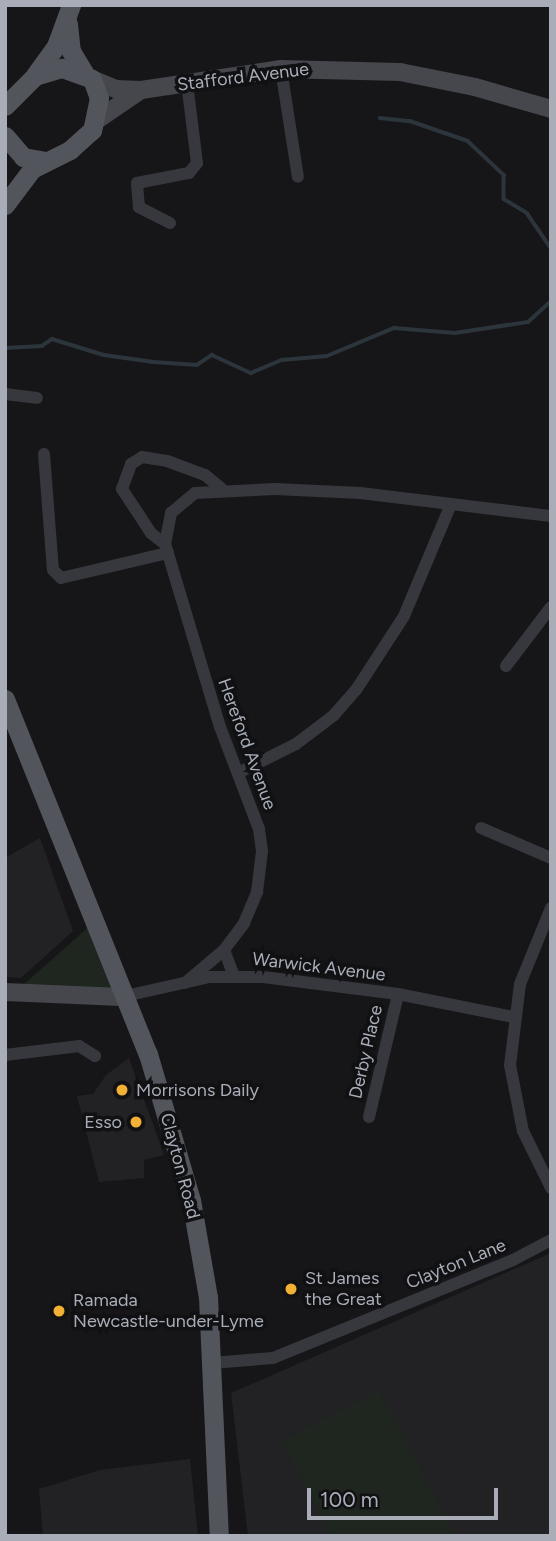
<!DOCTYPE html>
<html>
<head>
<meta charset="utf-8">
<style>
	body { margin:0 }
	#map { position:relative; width:556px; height:1541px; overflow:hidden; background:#161618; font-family:Figtree,sans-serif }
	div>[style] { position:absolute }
	.built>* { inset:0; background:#222225 }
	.green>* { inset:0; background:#1e261f }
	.stream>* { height:3.5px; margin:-1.75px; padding:0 1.75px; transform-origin:1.75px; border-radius:1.75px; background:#2c353c }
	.street>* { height:12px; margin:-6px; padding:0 6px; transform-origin:6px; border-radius:6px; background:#37383d }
	.secondary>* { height:18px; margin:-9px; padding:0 9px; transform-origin:9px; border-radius:9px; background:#45474d }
	.primary>* { height:19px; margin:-9.5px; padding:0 9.5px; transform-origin:9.5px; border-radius:9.5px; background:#53555c }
	.dots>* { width:19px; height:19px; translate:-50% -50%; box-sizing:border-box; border:4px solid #111113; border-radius:50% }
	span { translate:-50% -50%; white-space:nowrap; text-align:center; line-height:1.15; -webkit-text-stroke:7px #111113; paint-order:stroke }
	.street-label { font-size:18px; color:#a8adb8 }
	.poi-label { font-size:18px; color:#a8adb8 }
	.left { translate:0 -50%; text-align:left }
	.right { translate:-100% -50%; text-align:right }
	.frame { position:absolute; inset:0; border:7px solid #a8adb8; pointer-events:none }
	.scale { position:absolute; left:307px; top:1488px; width:191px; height:32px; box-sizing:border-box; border:4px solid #a8adb8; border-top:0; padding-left:9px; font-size:21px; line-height:24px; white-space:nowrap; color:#a8adb8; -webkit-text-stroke:5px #111113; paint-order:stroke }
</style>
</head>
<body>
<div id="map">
	<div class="built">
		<i style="clip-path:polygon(40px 838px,73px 931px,21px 978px,5px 977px,5px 858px)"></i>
		<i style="clip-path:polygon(129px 1058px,164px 1155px,144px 1160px,144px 1178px,99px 1182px,77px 1096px,93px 1094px,106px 1075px)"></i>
		<i style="clip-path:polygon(551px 1253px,551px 1536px,248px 1536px,231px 1393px)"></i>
		<i style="clip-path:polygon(190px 1459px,198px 1536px,43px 1536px,39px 1489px,100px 1470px)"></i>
	</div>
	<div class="green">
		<i style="clip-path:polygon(93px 923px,121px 997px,14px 993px)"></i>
		<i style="clip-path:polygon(379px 1390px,455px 1536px,332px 1536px,282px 1440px)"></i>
	</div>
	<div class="stream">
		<i style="left:380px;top:118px;width:30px;rotate:6deg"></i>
		<i style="left:410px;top:121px;width:61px;rotate:19deg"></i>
		<i style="left:468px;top:141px;width:50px;rotate:43.4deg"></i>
		<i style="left:504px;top:175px;width:24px;rotate:90deg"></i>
		<i style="left:504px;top:199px;width:27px;rotate:31deg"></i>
		<i style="left:527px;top:213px;width:42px;rotate:55.6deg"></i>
		<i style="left:5px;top:348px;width:37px;rotate:-3deg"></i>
		<i style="left:42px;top:346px;width:12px;rotate:-35deg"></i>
		<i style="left:52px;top:339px;width:54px;rotate:17.1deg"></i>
		<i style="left:104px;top:355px;width:50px;rotate:8deg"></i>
		<i style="left:154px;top:362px;width:43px;rotate:4deg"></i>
		<i style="left:197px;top:365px;width:18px;rotate:-34deg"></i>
		<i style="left:212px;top:355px;width:43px;rotate:24.8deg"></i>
		<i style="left:251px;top:373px;width:34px;rotate:-23deg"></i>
		<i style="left:282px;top:360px;width:45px;rotate:-5.1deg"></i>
		<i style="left:327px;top:356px;width:73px;rotate:-22.7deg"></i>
		<i style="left:394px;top:328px;width:61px;rotate:4.7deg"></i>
		<i style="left:455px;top:333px;width:74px;rotate:-8.6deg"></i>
		<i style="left:528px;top:322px;width:31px;rotate:-42deg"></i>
	</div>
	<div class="street">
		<i style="left:281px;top:69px;width:109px;rotate:81.1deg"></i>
		<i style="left:170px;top:223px;width:35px;rotate:-153deg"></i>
		<i style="left:139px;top:207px;width:24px;rotate:-95deg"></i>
		<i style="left:137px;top:183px;width:53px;rotate:-10.9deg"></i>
		<i style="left:189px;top:173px;width:13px;rotate:-51deg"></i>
		<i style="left:197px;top:163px;width:81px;rotate:-97.1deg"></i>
		<i style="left:5px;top:394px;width:32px;rotate:7deg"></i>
		<i style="left:44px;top:454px;width:116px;rotate:85.6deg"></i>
		<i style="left:53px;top:570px;width:11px;rotate:45deg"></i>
		<i style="left:61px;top:578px;width:110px;rotate:-13.2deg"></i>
		<i style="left:165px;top:544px;width:18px;rotate:-142deg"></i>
		<i style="left:151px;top:533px;width:53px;rotate:-123.4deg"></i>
		<i style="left:122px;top:489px;width:27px;rotate:-70deg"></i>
		<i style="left:131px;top:464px;width:13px;rotate:-32deg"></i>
		<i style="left:142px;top:457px;width:25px;rotate:9deg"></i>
		<i style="left:167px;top:461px;width:40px;rotate:20.2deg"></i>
		<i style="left:205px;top:475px;width:22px;rotate:39deg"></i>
		<i style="left:506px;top:666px;width:74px;rotate:-52.7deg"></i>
		<i style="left:238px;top:773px;width:65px;rotate:-26.6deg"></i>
		<i style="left:296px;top:744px;width:48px;rotate:-37.3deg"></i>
		<i style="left:334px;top:715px;width:33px;rotate:-49deg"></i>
		<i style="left:356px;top:690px;width:88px;rotate:-57deg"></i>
		<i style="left:404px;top:616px;width:121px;rotate:-67.2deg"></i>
		<i style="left:481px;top:828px;width:76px;rotate:23.2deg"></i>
		<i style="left:551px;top:908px;width:82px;rotate:112.2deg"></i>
		<i style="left:520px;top:984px;width:82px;rotate:97deg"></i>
		<i style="left:510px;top:1065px;width:67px;rotate:78.9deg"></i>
		<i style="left:523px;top:1131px;width:64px;rotate:63.8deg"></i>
		<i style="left:224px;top:950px;width:28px;rotate:69deg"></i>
		<i style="left:185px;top:983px;width:51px;rotate:-40.2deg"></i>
		<i style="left:224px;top:950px;width:34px;rotate:-53deg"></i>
		<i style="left:244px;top:923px;width:34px;rotate:-67deg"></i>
		<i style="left:257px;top:892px;width:41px;rotate:-83deg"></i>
		<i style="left:262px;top:851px;width:22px;rotate:-98deg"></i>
		<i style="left:259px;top:829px;width:109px;rotate:-110.9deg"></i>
		<i style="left:220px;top:727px;width:191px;rotate:-106.7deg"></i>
		<i style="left:165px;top:544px;width:32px;rotate:-79deg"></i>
		<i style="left:171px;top:513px;width:31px;rotate:-40deg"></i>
		<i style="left:195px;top:493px;width:80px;rotate:-2.9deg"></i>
		<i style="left:275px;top:489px;width:85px;rotate:2.7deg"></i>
		<i style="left:360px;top:493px;width:192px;rotate:6.9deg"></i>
		<i style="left:121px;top:997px;width:91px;rotate:-12.7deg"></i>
		<i style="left:210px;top:977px;width:53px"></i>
		<i style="left:263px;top:977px;width:136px;rotate:7.2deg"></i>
		<i style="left:398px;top:994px;width:117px;rotate:11.3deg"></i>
		<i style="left:5px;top:1055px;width:75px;rotate:-6.9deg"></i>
		<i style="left:79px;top:1046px;width:19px;rotate:32deg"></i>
		<i style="left:369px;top:1117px;width:126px;rotate:-76.7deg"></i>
		<i style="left:212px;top:1363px;width:61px;rotate:-4.7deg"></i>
		<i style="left:273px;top:1358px;width:259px;rotate:-22.2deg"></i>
		<i style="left:513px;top:1260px;width:43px;rotate:-27.8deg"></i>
	</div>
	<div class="secondary">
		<i style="left:92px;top:79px;width:26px;rotate:23deg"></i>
		<i style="left:116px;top:89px;width:25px;rotate:2deg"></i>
		<i style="left:141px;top:90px;width:142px;rotate:-8.5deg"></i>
		<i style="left:281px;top:69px;width:119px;rotate:1.4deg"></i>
		<i style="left:400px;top:72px;width:76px;rotate:11.3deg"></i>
		<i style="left:475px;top:87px;width:79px;rotate:16.1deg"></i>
		<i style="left:97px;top:120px;width:50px;rotate:-34.3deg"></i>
		<i style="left:5px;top:992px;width:116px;rotate:2.5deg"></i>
	</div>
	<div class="primary">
		<i style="left:68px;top:24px;width:27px;rotate:84deg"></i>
		<i style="left:71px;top:51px;width:27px;rotate:59deg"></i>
		<i style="left:35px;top:75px;width:36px;rotate:-54deg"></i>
		<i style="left:56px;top:46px;width:44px;rotate:-69.9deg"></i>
		<i style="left:5px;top:106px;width:42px;rotate:-45deg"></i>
		<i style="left:35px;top:76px;width:28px;rotate:-17deg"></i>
		<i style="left:62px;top:68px;width:32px;rotate:20deg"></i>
		<i style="left:92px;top:79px;width:20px;rotate:70deg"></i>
		<i style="left:99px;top:98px;width:33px;rotate:102deg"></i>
		<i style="left:92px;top:130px;width:30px;rotate:138deg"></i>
		<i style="left:70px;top:150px;width:42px;rotate:153.4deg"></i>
		<i style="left:32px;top:169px;width:45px;rotate:126.9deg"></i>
		<i style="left:5px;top:136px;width:28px;rotate:49deg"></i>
		<i style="left:23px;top:157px;width:22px;rotate:10deg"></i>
		<i style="left:5px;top:699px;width:383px;rotate:68.1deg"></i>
		<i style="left:148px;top:1054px;width:152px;rotate:73.6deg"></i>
		<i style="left:191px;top:1200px;width:98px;rotate:80.1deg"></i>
		<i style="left:208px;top:1297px;width:239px;rotate:87.4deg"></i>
	</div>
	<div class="dots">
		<i style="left:122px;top:1090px;background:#f2b134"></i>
		<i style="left:136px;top:1122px;background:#f2b134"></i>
		<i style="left:291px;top:1289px;background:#f2b134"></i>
		<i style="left:59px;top:1311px;background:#f2b134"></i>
	</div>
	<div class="street-label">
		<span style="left:243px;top:77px;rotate:-7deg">Stafford Avenue</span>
		<span style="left:247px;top:744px;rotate:70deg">Hereford Avenue</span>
		<span style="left:319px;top:967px;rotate:7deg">Warwick Avenue</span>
		<span style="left:366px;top:1052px;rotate:-77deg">Derby Place</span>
		<span style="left:180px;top:1166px;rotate:75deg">Clayton Road</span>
		<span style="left:456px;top:1264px;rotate:-22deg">Clayton Lane</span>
	</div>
	<div class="poi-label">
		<span class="left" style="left:136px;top:1090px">Morrisons Daily</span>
		<span class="right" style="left:122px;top:1122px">Esso</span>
		<span class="left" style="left:305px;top:1289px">St James<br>the Great</span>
		<span class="left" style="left:73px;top:1311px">Ramada<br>Newcastle-under-Lyme</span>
	</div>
	<div class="frame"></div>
	<div class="scale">100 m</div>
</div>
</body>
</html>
